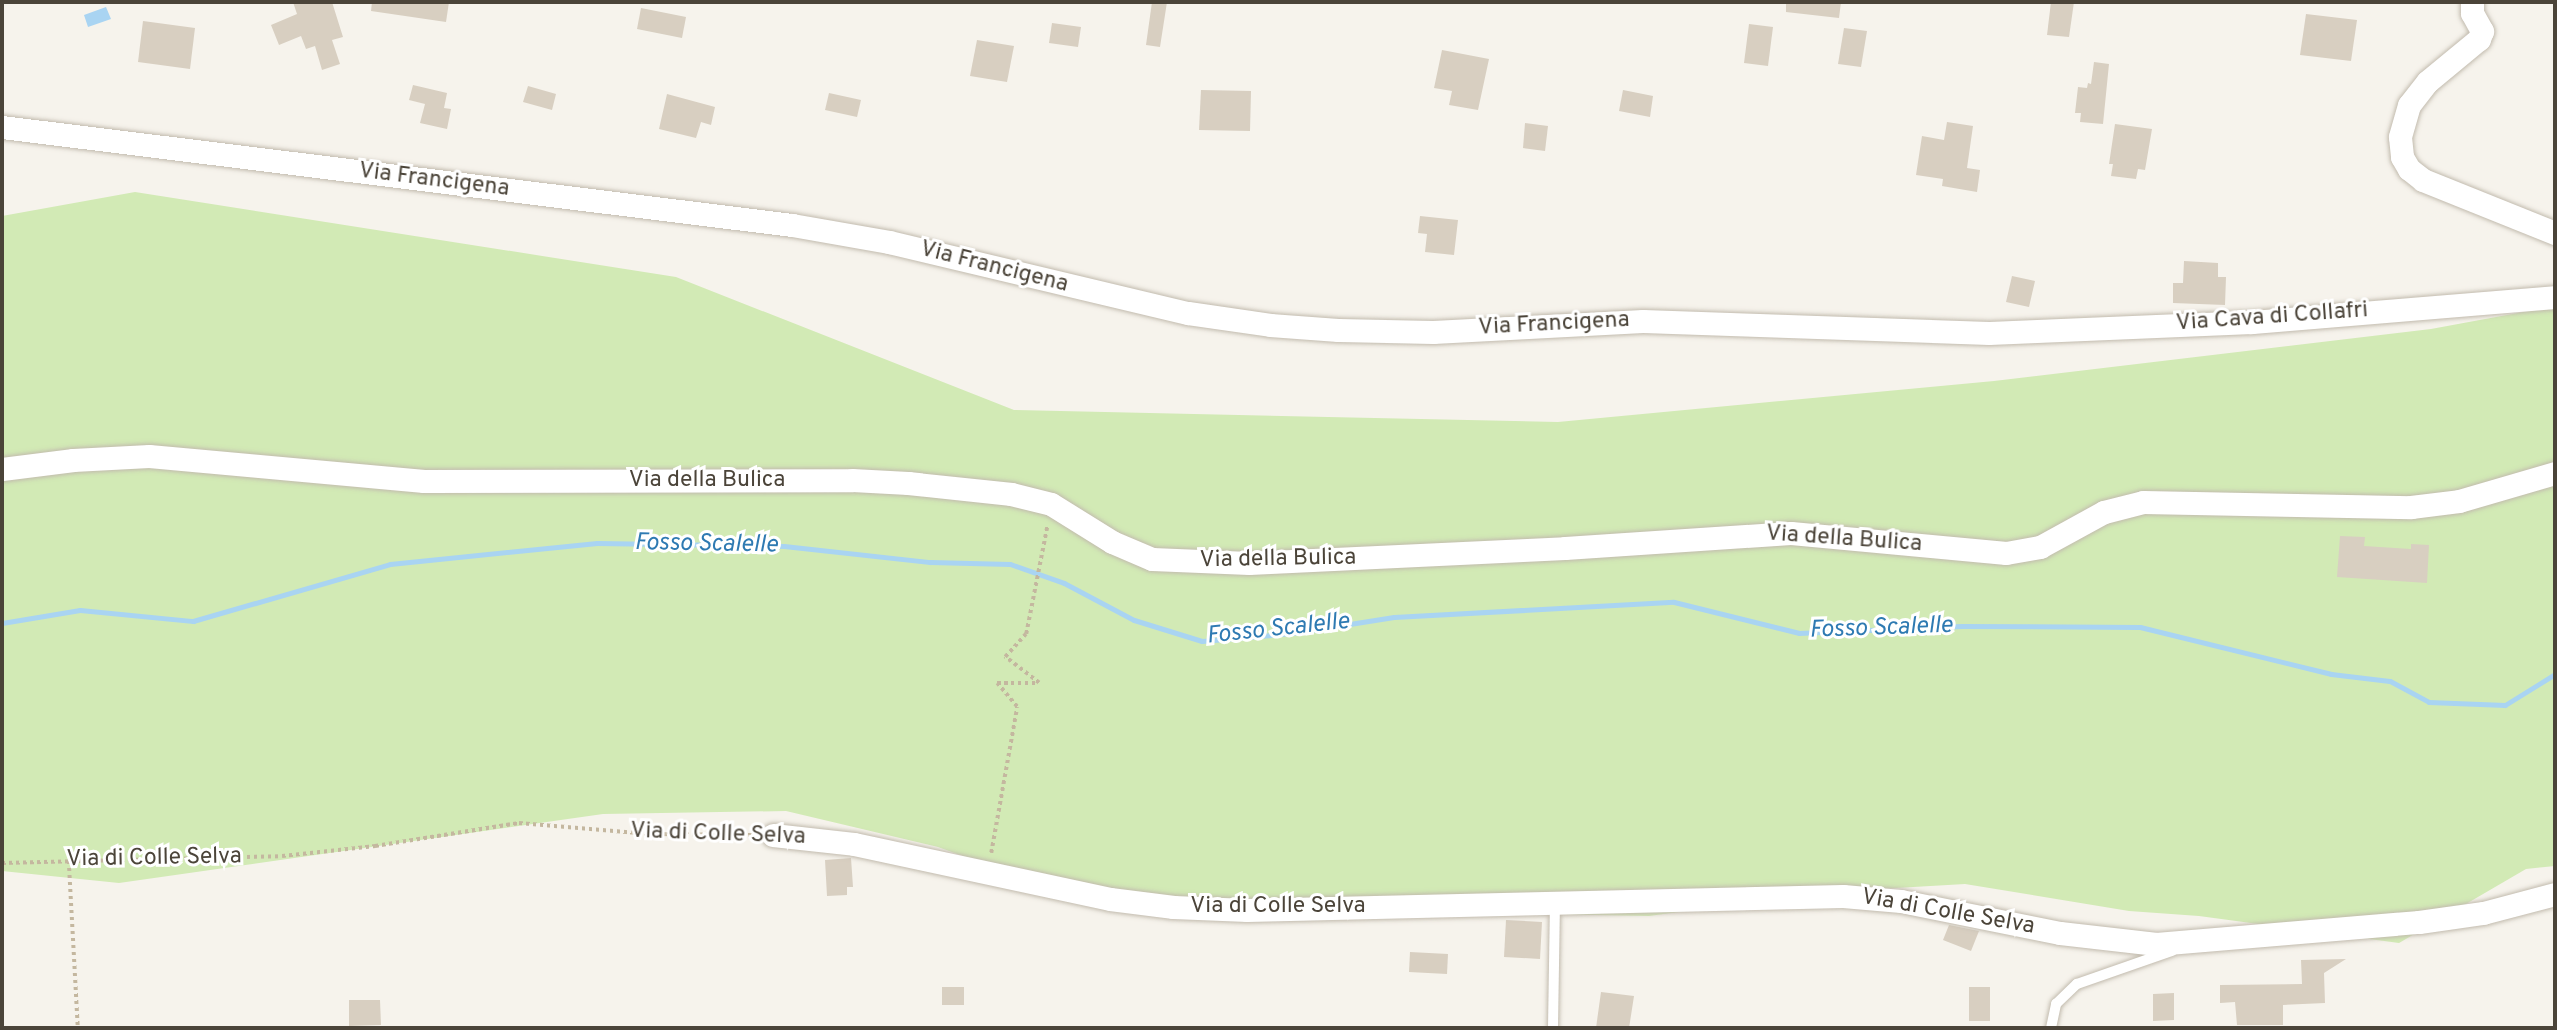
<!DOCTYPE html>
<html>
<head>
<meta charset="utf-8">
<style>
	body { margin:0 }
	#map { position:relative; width:2557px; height:1030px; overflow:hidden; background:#f6f3ec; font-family:Overpass,sans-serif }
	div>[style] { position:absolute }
	.green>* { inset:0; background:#d2eab5 }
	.water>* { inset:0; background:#a9d4f2 }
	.stream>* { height:5px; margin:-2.5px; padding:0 2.5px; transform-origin:2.5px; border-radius:2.5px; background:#a9d4f2 }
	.building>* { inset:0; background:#d8cfc1 }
	.path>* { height:3.5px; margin-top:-1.75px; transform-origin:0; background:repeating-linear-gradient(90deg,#c4b79f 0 3.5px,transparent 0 7px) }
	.roads { filter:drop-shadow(0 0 2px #c2bbae) drop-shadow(0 0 2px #c2bbae) }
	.service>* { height:10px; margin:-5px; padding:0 5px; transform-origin:5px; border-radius:5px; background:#fff }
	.minor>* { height:23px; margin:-11.5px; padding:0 11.5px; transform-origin:11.5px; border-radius:11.5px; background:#fff }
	span { translate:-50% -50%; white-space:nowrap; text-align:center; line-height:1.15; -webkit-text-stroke:6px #fff; paint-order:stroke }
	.street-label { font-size:23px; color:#4b4439 }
	.water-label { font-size:24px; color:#2e7ab2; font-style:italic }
	.frame { position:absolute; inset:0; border:4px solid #4b4439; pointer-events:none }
</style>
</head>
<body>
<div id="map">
	<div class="green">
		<i style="clip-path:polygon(135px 192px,676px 277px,1014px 410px,1558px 422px,1994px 381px,2431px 329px,2555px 306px,2555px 866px,2526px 869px,2399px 943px,2199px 916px,2129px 911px,1965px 884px,1827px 892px,1649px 916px,1419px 912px,1054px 889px,938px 847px,786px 811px,603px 814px,119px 883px,2px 871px,2px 216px)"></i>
	</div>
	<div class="water">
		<i style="clip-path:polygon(106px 7px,111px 19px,88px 27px,84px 15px)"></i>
	</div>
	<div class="stream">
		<i style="left:2px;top:623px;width:79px;rotate:-9.5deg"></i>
		<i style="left:80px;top:610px;width:114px;rotate:5.6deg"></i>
		<i style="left:193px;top:621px;width:205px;rotate:-16.1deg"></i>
		<i style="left:390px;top:564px;width:208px;rotate:-5.8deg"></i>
		<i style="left:597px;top:543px;width:187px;rotate:0.9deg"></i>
		<i style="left:784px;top:546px;width:147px;rotate:6.3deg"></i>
		<i style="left:930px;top:562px;width:80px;rotate:1.4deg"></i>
		<i style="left:1010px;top:564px;width:57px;rotate:19.4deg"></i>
		<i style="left:1064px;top:583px;width:79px;rotate:27.9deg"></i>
		<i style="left:1134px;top:620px;width:71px;rotate:17.2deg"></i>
		<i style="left:1202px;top:641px;width:91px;rotate:-5deg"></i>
		<i style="left:1293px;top:633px;width:102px;rotate:-9deg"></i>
		<i style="left:1394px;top:617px;width:280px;rotate:-3.1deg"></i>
		<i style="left:1674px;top:602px;width:129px;rotate:13.9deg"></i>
		<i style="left:1799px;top:633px;width:163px;rotate:-2.5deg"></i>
		<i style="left:1962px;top:626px;width:178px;rotate:0.3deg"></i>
		<i style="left:2140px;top:627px;width:197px;rotate:13.8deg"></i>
		<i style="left:2331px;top:674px;width:59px;rotate:6.8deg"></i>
		<i style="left:2390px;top:681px;width:44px;rotate:28.3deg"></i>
		<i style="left:2429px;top:702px;width:76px;rotate:2.3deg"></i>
		<i style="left:2505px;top:705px;width:59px;rotate:-31.8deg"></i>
	</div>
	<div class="building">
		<i style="clip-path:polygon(293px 2px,332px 2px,343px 37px,332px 40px,340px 64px,322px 70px,315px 46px,306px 49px,301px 36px,279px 45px,271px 25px,297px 14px)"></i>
		<i style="clip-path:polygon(372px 2px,449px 2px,446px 22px,371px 11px)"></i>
		<i style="clip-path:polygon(1152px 2px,1167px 2px,1160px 47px,1146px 45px)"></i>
		<i style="clip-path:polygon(1786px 2px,1841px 2px,1839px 18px,1786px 12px)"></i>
		<i style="clip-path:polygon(2051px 2px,2074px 2px,2069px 37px,2047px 35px)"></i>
		<i style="clip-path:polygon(641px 8px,686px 17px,682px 38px,637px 29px)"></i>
		<i style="clip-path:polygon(2306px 14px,2357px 20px,2351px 61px,2300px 55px)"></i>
		<i style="clip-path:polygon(143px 21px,195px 28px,190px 69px,138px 62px)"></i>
		<i style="clip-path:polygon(1052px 23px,1081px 27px,1078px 47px,1049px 43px)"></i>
		<i style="clip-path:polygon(1749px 24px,1773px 27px,1768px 66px,1744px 63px)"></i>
		<i style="clip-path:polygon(1844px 28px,1867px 31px,1861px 67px,1838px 64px)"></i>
		<i style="clip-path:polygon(977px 40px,1014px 46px,1007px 82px,970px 76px)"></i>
		<i style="clip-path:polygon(1442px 50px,1489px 59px,1478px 110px,1449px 105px,1452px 91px,1434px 88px)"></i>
		<i style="clip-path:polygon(2094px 62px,2109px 64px,2103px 124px,2080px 122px,2081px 113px,2075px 113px,2078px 87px,2087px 88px,2088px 83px,2091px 84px)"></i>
		<i style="clip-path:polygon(413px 85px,447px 93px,444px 108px,451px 109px,447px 129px,420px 123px,425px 104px,409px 100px)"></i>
		<i style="clip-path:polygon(528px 86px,556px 94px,552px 110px,523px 102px)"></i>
		<i style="clip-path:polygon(1201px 90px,1251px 91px,1250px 131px,1199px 130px)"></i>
		<i style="clip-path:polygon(1623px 90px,1653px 96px,1650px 117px,1619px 111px)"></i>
		<i style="clip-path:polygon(829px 93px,861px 100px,857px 117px,825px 110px)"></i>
		<i style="clip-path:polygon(667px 94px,715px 107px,711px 125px,701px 122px,696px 138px,659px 129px)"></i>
		<i style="clip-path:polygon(1947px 122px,1973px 126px,1967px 168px,1980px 170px,1977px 192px,1942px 186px,1943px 179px,1916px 175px,1922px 136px,1944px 140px)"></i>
		<i style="clip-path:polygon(1525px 123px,1548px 126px,1545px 151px,1523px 148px)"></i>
		<i style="clip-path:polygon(2115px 124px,2152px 129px,2145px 170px,2138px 169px,2136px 179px,2111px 176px,2113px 164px,2109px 164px)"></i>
		<i style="clip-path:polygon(1420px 216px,1458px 220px,1454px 255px,1425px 252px,1427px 234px,1418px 233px)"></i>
		<i style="clip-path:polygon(2184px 261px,2218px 263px,2218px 277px,2226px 277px,2225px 305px,2173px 303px,2173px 283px,2183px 283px)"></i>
		<i style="clip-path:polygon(2012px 276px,2035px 281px,2029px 307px,2006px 302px)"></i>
		<i style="clip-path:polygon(2340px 536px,2365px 537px,2364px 546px,2411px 549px,2411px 544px,2429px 545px,2427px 583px,2337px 577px)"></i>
		<i style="clip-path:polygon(851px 858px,853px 887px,847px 887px,847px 895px,827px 896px,825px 860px)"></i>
		<i style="clip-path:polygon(1506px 920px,1542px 922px,1540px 959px,1504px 957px)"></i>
		<i style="clip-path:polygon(1949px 925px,1979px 931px,1971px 951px,1943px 940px)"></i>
		<i style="clip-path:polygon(1410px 952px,1448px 954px,1447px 974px,1409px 972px)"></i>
		<i style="clip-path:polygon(2346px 959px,2324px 973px,2325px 1003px,2283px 1005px,2283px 1025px,2237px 1025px,2235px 1002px,2220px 1003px,2220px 985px,2302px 984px,2301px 960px)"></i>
		<i style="clip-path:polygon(942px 987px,964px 987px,964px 1005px,942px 1005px)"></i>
		<i style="clip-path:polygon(1969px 987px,1990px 987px,1990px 1021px,1969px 1021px)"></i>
		<i style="clip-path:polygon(1601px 992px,1634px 996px,1629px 1028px,1596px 1028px)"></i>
		<i style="clip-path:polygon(2174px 993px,2174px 1020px,2153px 1021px,2153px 994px)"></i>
		<i style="clip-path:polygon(349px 1000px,380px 1000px,381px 1025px,349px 1026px)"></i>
	</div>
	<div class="path">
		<i style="left:991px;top:853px;width:148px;rotate:-79.9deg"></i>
		<i style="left:1017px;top:707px;width:31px;rotate:-130deg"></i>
		<i style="left:997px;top:683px;width:42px"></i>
		<i style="left:1039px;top:683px;width:43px;rotate:-142.6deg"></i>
		<i style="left:1005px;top:657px;width:31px;rotate:-48deg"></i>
		<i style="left:1026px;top:634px;width:109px;rotate:-78.9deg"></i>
		<i style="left:69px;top:861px;width:167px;rotate:86.9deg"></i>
		<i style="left:2px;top:863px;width:280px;rotate:-1.4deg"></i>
		<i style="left:282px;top:856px;width:94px;rotate:-6.1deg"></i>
		<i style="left:375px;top:846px;width:146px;rotate:-9.1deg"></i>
		<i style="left:519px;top:823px;width:131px;rotate:4.8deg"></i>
		<i style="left:650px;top:834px;width:103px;rotate:0.6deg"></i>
	</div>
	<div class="roads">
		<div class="service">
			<i style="left:1553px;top:1028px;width:126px;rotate:-89.1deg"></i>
			<i style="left:2051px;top:1028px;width:25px;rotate:-78deg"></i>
			<i style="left:2056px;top:1004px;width:29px;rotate:-44deg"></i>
			<i style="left:2077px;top:984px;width:101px;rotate:-19.2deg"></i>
		</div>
		<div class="minor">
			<i style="left:2472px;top:2px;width:11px;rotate:90deg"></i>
			<i style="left:2472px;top:13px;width:21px;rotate:61deg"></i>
			<i style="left:2482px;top:31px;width:9px;rotate:111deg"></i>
			<i style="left:2479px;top:39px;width:67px;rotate:140.4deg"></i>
			<i style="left:2427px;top:82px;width:29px;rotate:128deg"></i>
			<i style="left:2409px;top:105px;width:33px;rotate:106deg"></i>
			<i style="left:2400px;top:137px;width:20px;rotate:84deg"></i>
			<i style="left:2402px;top:157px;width:14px;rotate:60deg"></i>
			<i style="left:2409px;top:169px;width:18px;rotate:38deg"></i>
			<i style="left:2423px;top:180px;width:142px;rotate:21.9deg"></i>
			<i style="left:2px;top:127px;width:796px;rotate:7.07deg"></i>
			<i style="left:792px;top:225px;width:98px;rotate:9.9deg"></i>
			<i style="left:889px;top:242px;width:307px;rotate:13.4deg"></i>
			<i style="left:1188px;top:313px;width:83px;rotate:8.3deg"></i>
			<i style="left:1270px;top:325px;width:68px;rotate:4.2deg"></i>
			<i style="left:1338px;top:330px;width:95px;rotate:1.2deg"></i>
			<i style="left:1433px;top:332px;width:210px;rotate:-3deg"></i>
			<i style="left:1643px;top:321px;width:346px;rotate:2deg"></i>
			<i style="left:1989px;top:333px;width:263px;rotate:-2.4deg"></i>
			<i style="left:2252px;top:322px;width:304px;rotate:-4.7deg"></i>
			<i style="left:2px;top:469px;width:72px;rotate:-7.2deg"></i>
			<i style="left:73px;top:460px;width:76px;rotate:-3deg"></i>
			<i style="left:149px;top:456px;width:276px;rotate:5.2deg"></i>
			<i style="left:424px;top:481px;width:428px;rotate:-0.1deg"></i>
			<i style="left:852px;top:480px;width:56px;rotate:3.1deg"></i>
			<i style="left:908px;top:483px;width:104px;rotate:6.1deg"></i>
			<i style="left:1011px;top:494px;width:41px;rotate:14deg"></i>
			<i style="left:1051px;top:504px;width:72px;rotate:31.9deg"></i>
			<i style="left:1112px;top:542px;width:43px;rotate:23deg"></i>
			<i style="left:1152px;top:559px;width:97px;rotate:2.4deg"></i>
			<i style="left:1249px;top:563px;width:316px;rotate:-2.7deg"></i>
			<i style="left:1565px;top:548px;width:226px;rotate:-3.8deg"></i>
			<i style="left:1791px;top:533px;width:216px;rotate:5.3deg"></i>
			<i style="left:2006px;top:553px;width:35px;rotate:-10deg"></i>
			<i style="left:2040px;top:547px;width:73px;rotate:-28.7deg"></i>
			<i style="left:2104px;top:512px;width:40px;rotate:-14.4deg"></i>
			<i style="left:2143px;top:502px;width:268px;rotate:1.1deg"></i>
			<i style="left:2411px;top:507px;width:48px;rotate:-7.1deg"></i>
			<i style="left:2459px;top:501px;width:100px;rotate:-16.3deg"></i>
			<i style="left:773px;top:835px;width:81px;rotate:6.3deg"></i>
			<i style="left:854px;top:844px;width:262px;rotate:12.1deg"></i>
			<i style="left:1110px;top:899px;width:64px;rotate:7.2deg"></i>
			<i style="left:1173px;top:907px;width:74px;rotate:2.3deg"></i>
			<i style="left:1247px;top:910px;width:596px;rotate:-1.35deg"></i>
			<i style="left:1843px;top:896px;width:58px;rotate:4.9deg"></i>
			<i style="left:1901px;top:901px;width:162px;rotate:11.4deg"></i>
			<i style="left:2060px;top:933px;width:97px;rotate:6.5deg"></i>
			<i style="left:2156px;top:944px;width:264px;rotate:-4.8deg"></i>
			<i style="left:2419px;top:922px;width:65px;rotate:-8deg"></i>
			<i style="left:2483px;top:913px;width:74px;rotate:-14.8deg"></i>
		</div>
	</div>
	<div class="street-label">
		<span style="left:434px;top:181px;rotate:7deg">Via Francigena</span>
		<span style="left:994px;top:268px;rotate:14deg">Via Francigena</span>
		<span style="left:2272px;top:318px;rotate:-4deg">Via Cava di Collafri</span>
		<span style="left:1554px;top:325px;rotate:-3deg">Via Francigena</span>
		<span style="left:707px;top:481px">Via della Bulica</span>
		<span style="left:1844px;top:540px;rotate:4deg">Via della Bulica</span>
		<span style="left:1278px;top:560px;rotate:-1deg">Via della Bulica</span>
		<span style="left:718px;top:835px;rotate:2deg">Via di Colle Selva</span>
		<span style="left:154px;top:859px;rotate:-1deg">Via di Colle Selva</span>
		<span style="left:1278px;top:907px">Via di Colle Selva</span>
		<span style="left:1948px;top:913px;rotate:10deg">Via di Colle Selva</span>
	</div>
	<div class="water-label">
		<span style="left:706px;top:545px;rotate:1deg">Fosso Scalelle</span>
		<span style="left:1881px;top:629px;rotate:-2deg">Fosso Scalelle</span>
		<span style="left:1278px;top:630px;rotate:-6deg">Fosso Scalelle</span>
	</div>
	<div class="frame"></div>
</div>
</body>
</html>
